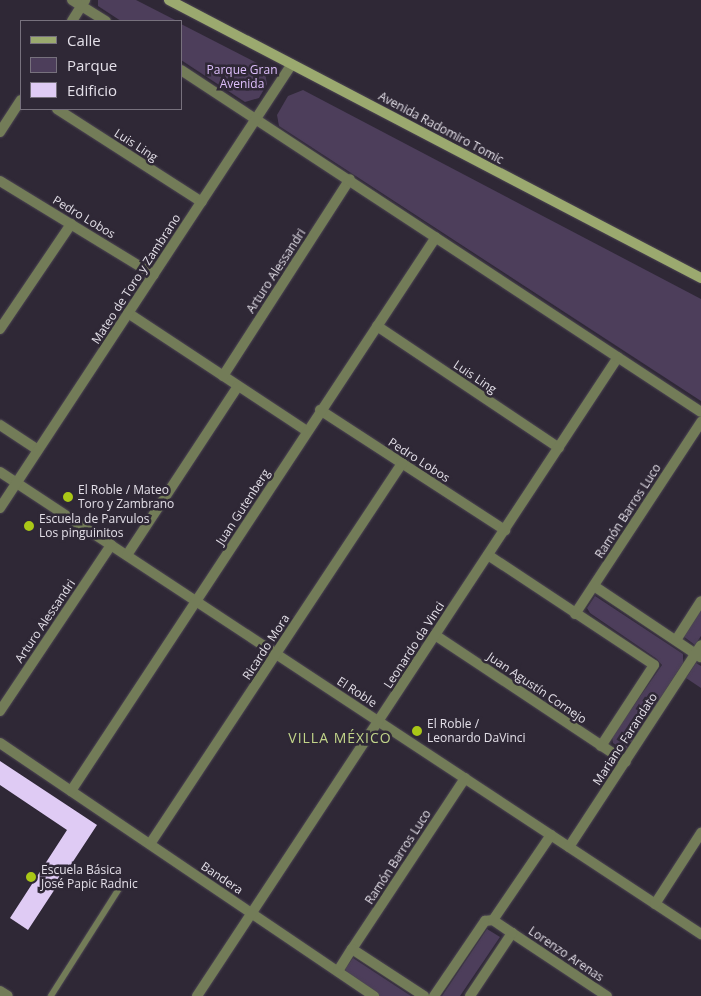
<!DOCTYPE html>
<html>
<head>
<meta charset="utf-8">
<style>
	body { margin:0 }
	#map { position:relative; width:701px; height:996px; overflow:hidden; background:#2f2836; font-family:"Open Sans",sans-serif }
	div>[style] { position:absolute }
	.green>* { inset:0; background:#4d3e5b }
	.building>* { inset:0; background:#dfcbf4 }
	.roads { filter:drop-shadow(0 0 1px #4c4552) drop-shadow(0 0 1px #4c4552) }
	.service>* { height:5.5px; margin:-2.75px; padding:0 2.75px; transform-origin:2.75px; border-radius:2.75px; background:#737c58 }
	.minor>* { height:10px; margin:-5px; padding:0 5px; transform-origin:5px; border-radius:5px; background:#737c58 }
	.tertiary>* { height:10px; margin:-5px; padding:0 5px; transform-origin:5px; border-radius:5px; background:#737c58 }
	.secondary>* { height:10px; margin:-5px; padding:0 5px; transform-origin:5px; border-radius:5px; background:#9ba96f }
	.dots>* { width:14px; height:14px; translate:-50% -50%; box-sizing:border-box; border:2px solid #2f2836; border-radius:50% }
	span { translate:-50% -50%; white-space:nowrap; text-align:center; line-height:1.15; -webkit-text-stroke:5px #2f2836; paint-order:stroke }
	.park-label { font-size:12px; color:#debffc }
	.street-label { font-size:12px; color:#e3dfe8 }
	.poi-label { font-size:12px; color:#e3dfe8 }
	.left { translate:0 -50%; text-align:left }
	.neighbourhood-label { font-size:14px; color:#c2d58a; letter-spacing:1px }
	.legend { position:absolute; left:20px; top:20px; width:162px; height:90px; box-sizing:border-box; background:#2f2836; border:1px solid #77717d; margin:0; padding:6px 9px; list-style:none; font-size:15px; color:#e3dfe8 }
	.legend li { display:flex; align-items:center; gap:10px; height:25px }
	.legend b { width:25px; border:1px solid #77717d }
</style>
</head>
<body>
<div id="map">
	<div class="green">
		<i style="clip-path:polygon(98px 0,136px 0,177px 21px,121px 21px,98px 6px)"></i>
		<i style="clip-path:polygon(181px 24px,257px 63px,265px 73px,267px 84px,259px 98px,245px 102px,181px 60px)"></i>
		<i style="clip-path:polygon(303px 90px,701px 299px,701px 401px,279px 126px,277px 115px,288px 96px)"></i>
		<i style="clip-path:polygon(595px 596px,683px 654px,683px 663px,629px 747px,622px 749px,613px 743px,612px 737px,662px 665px,657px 659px,590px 613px,587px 608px)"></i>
		<i style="clip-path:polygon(701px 609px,701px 636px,695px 645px,683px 636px)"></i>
		<i style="clip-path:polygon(696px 663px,701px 666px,701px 688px,686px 678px)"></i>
		<i style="clip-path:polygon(487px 929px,500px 937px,460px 996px,442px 996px)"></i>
		<i style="clip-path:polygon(353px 958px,411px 996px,380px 996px,349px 975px,345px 969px)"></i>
	</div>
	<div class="building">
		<i style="clip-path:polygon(0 761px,97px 825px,28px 930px,10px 918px,67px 830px,0 785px)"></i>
	</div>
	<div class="roads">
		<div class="service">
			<i style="left:51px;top:996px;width:133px;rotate:-57.6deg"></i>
		</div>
		<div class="minor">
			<i style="left:72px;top:21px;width:25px;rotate:-58deg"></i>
			<i style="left:57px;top:109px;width:172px;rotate:32.7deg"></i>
			<i style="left:0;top:132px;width:38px;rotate:-57deg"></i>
			<i style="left:0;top:181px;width:180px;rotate:31.4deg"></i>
			<i style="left:128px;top:313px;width:214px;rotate:33.4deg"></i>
			<i style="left:377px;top:326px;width:219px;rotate:33.8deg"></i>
			<i style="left:0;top:329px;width:127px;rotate:-55.9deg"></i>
			<i style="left:223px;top:376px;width:234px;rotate:-57.2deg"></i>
			<i style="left:320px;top:410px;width:221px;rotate:33deg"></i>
			<i style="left:0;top:425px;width:45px;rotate:33.3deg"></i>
			<i style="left:0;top:472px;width:840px;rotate:33.39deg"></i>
			<i style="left:127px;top:555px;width:202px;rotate:-56.7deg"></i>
			<i style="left:488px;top:555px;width:199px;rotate:33.5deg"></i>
			<i style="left:654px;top:665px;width:97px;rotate:123.2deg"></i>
			<i style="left:594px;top:586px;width:128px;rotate:33.8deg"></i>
			<i style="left:575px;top:614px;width:230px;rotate:-56.7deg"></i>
			<i style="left:435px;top:635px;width:229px;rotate:33.6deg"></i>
			<i style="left:676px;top:640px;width:46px;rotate:-57.3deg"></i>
			<i style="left:0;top:711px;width:200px;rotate:-56.2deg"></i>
			<i style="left:0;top:743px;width:452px;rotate:34.1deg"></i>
			<i style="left:71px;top:791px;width:663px;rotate:-56.62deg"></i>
			<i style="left:150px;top:844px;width:457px;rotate:-56.5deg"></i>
			<i style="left:569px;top:847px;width:241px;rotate:-56.8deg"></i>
			<i style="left:655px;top:904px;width:85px;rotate:-57.1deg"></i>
			<i style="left:512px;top:933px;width:114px;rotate:33.6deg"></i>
			<i style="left:352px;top:949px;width:205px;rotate:-56.5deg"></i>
			<i style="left:338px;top:971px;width:26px;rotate:-58deg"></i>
			<i style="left:352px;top:949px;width:86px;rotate:33.1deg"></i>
			<i style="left:197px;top:996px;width:765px;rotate:-56.62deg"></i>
			<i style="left:434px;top:996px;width:91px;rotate:-55.8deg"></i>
			<i style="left:485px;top:921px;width:8px;rotate:-7deg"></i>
			<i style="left:470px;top:996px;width:76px;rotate:-56.3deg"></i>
			<i style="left:512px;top:933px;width:23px;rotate:-146deg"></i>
			<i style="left:493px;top:920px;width:103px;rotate:-55.7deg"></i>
		</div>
		<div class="tertiary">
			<i style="left:72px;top:0;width:40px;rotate:32deg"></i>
			<i style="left:181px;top:70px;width:622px;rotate:33.33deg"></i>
			<i style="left:0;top:508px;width:531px;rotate:-56.67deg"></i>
			<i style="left:0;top:991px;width:9px;rotate:32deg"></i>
		</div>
		<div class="secondary">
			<i style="left:169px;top:0;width:600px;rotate:27.59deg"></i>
		</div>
	</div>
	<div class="dots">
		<i style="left:68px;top:497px;background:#aac717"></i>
		<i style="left:29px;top:526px;background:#aac717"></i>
		<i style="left:417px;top:731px;background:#aac717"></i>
		<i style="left:31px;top:877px;background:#aac717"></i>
	</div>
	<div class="park-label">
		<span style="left:242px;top:77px">Parque Gran<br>Avenida</span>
	</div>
	<div class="street-label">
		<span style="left:441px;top:128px;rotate:28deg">Avenida Radomiro Tomic</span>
		<span style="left:136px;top:145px;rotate:33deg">Luis Ling</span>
		<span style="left:84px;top:217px;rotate:31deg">Pedro Lobos</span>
		<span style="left:276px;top:271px;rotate:-57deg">Arturo Alessandri</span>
		<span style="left:136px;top:279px;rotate:-57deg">Mateo de Toro y Zambrano</span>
		<span style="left:475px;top:377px;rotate:34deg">Luis Ling</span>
		<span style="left:419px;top:460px;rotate:33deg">Pedro Lobos</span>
		<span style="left:243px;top:507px;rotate:-57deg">Juan Gutenberg</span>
		<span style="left:628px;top:511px;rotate:-57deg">Ramón Barros Luco</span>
		<span style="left:45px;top:621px;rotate:-56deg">Arturo Alessandri</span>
		<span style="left:414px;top:645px;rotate:-57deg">Leonardo da Vinci</span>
		<span style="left:266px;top:647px;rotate:-57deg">Ricardo Mora</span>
		<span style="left:537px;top:688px;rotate:34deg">Juan Agustín Cornejo</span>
		<span style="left:357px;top:692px;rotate:33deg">El Roble</span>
		<span style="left:625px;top:739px;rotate:-57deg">Mariano Farandato</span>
		<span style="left:398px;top:857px;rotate:-57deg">Ramón Barros Luco</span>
		<span style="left:222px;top:878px;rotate:34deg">Bandera</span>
		<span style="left:566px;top:954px;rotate:34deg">Lorenzo Arenas</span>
	</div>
	<div class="poi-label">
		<span class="left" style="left:78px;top:497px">El Roble / Mateo<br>Toro y Zambrano</span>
		<span class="left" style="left:39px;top:526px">Escuela de Parvulos<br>Los pinguinitos</span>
		<span class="left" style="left:427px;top:731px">El Roble /<br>Leonardo DaVinci</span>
		<span class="left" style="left:41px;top:877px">Escuela Básica<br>José Papic Radnic</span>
	</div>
	<div class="neighbourhood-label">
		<span style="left:340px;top:738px">VILLA MÉXICO</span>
	</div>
	<ul class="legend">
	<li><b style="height:6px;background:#9ba96f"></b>Calle</li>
	<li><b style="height:14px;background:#4d3e5b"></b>Parque</li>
	<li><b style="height:14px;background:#dfcbf4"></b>Edificio</li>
	</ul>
</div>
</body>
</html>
